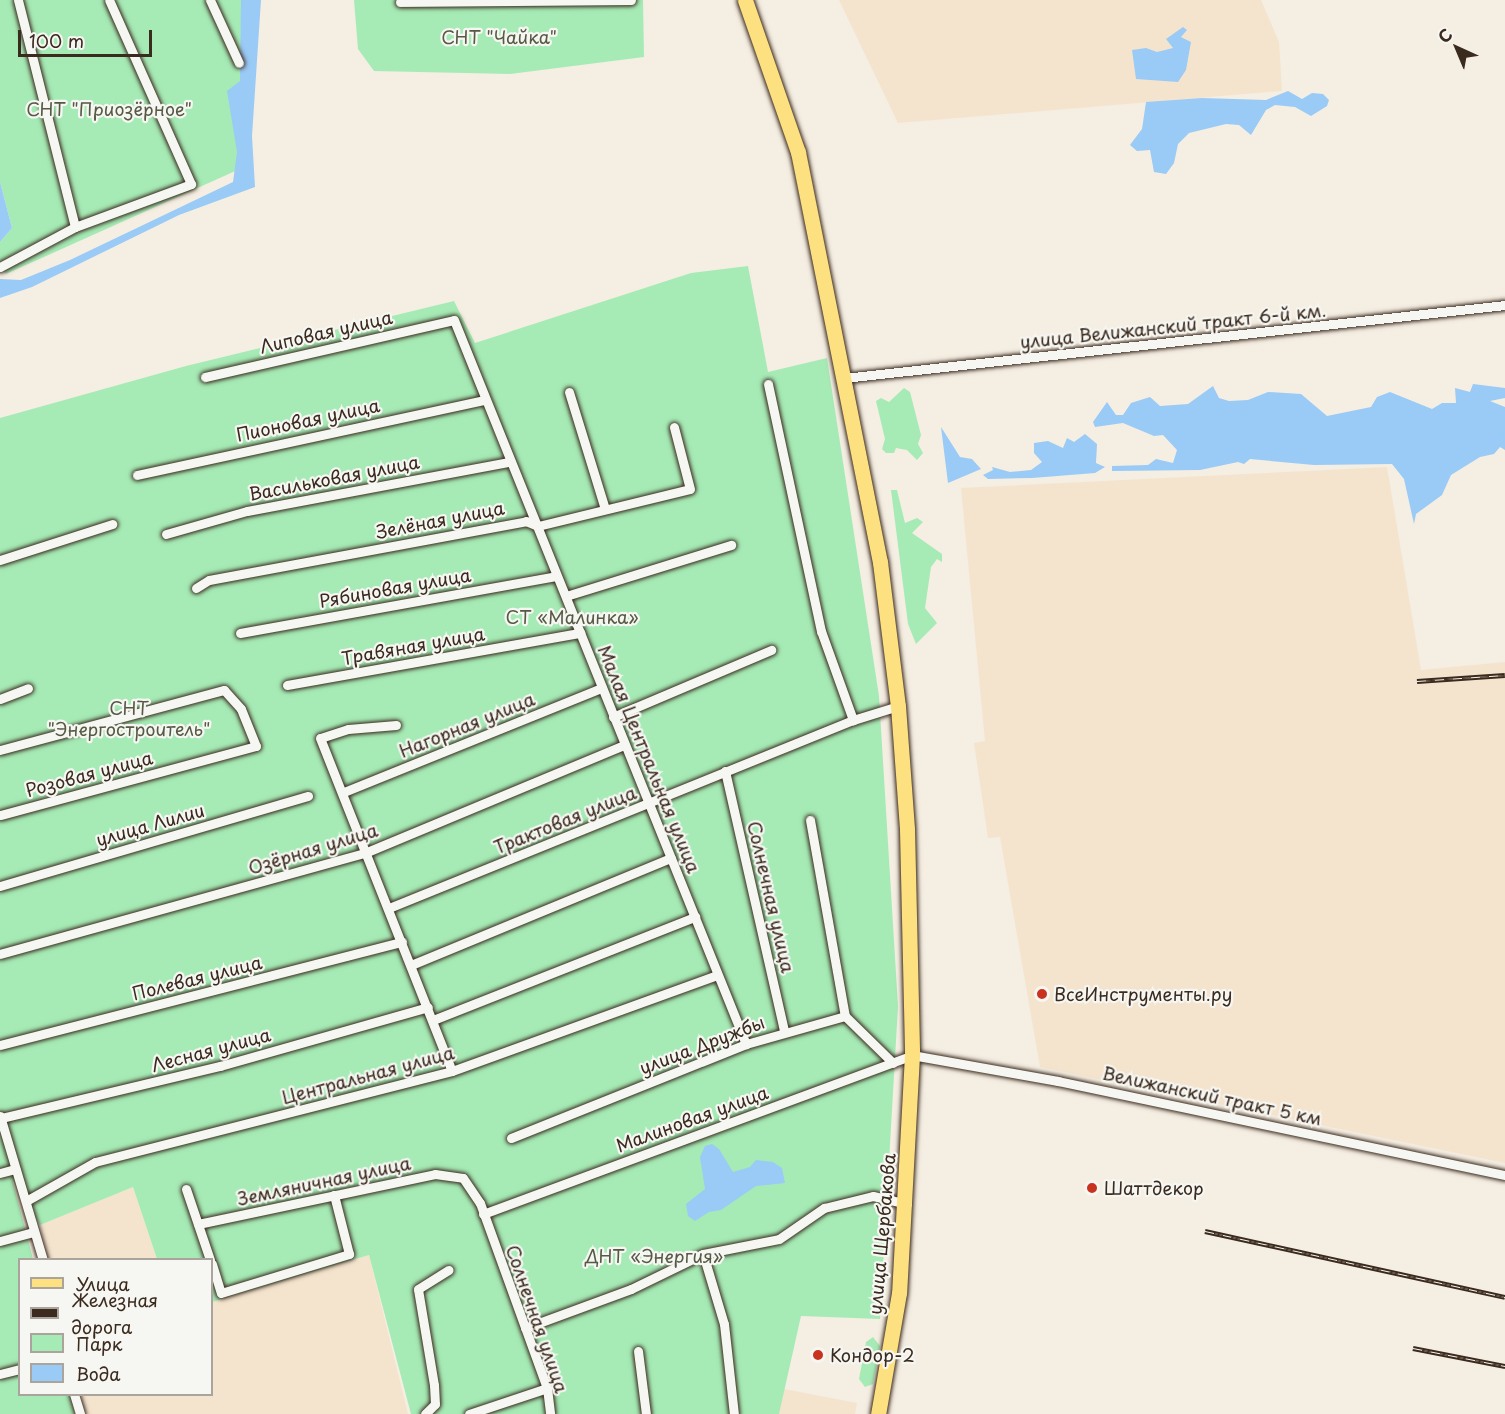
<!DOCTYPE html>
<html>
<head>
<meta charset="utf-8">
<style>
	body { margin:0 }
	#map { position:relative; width:1505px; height:1414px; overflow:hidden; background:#f5eee2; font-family:"Playpen Sans",sans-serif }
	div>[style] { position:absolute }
	.built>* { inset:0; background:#f4e4ce }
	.green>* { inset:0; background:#a6ebb6 }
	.water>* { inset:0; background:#9acaf6 }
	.roads { filter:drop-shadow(0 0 2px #3b2a1e) drop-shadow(0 0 2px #3b2a1e) }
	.street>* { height:9px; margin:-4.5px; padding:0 4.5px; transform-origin:4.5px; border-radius:4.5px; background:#f6f6f2 }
	.primary>* { height:15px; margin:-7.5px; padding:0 7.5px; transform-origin:7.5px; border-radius:7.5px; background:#fde080 }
	.rail>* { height:5px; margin-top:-2.5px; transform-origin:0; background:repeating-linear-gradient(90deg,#f6f6f2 0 9px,#3b2a1e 0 18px); box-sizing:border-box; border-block:2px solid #3b2a1e }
	.dots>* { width:16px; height:16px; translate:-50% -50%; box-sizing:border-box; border:3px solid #f6f6f2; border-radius:50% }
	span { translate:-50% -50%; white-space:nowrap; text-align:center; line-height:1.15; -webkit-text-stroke:4.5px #f6f6f2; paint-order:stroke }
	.park-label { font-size:18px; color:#565a44 }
	.street-label { font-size:18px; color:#3b2a1e }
	.poi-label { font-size:18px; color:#3b2a1e }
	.left { translate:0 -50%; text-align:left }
	.legend { position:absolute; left:18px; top:1258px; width:195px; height:138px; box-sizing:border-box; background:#f6f6f2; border:2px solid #aba49d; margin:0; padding:8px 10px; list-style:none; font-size:18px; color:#3b2a1e }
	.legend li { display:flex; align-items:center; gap:12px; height:30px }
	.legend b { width:30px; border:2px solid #aba49d }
	.north { position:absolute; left:1427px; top:18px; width:60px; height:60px; -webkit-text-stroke:4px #f6f6f2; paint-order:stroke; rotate:316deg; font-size:16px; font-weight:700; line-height:24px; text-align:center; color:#3b2a1e }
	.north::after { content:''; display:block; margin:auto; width:21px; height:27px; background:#3b2a1e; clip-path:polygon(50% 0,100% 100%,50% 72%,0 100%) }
	.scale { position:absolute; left:18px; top:30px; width:134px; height:27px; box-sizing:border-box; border:3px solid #3b2a1e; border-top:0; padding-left:8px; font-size:18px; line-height:21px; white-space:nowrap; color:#3b2a1e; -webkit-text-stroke:4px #f6f6f2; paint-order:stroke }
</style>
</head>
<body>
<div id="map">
	<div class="built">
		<i style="clip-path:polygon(839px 0,1261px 0,1279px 42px,1282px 91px,898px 123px)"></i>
		<i style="clip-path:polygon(1387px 467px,1421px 670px,1505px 662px,1505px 1163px,1040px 1067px,1000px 837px,988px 838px,974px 743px,985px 741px,961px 488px)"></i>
		<i style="clip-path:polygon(133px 1187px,157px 1259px,48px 1259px,40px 1225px)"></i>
		<i style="clip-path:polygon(369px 1255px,408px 1414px,86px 1414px,81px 1395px,212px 1394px,212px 1302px)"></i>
		<i style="clip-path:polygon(784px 1389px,857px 1403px,855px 1414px,779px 1414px)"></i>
	</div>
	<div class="green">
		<i style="clip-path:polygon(0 0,250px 0,242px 168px,6px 274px,0 267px,0 242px,12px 228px,0 182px)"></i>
		<i style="clip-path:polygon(354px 0,643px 0,644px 57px,510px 74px,374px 71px,358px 49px)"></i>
		<i style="clip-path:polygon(748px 266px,768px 372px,827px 358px,879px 696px,898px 1006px,880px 1319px,801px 1316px,779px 1414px,411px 1414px,369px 1255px,212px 1302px,212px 1260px,157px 1259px,133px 1187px,40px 1225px,12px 1179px,33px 1259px,20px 1260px,20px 1394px,70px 1395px,75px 1414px,0 1414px,0 418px,186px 366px,454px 301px,475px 343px,691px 273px)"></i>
		<i style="clip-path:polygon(904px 388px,910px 392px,921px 435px,918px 444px,923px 453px,917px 460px,907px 450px,896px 448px,894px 453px,886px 453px,882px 449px,885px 439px,876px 401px,881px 398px,889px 402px)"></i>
		<i style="clip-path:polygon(891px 490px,897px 490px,905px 523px,917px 518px,923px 522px,912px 533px,942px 554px,942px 562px,937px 559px,931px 567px,925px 608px,937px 623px,916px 644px,908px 624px)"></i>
		<i style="clip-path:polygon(873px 1337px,880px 1346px,873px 1384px,865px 1387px,859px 1379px,866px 1342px)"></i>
	</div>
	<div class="water">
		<i style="clip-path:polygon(241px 0,261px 0,252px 136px,255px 187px,179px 215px,32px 287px,0 298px,0 279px,21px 280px,70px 260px,233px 182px,237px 152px,227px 91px,240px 81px)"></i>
		<i style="clip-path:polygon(1183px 27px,1187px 30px,1181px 37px,1191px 42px,1186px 70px,1178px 82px,1136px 79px,1132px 50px,1146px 48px,1157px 52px,1173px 48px,1166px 39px)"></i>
		<i style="clip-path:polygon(1288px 91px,1302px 99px,1312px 93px,1323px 94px,1329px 100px,1327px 106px,1311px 116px,1295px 107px,1275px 105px,1266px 110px,1251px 135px,1239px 125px,1226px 124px,1189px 133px,1178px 144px,1174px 163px,1166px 174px,1154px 172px,1150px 150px,1137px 151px,1130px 145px,1142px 129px,1146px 102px,1202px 98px,1266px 100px)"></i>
		<i style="clip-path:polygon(0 182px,12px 228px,0 242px)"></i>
		<i style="clip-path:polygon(1473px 384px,1505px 388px,1505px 398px,1490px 401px,1505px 407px,1505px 450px,1500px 447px,1494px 454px,1480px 457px,1451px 475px,1442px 495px,1416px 514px,1414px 524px,1404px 479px,1392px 464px,1314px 465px,1250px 459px,1244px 464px,1238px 462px,1200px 470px,1112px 471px,1112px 466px,1148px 465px,1156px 459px,1173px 463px,1177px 450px,1163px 435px,1154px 436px,1123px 423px,1095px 427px,1093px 422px,1107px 402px,1116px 415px,1123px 415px,1131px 403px,1150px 397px,1160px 406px,1188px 404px,1213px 386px,1219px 398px,1229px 401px,1248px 400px,1268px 392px,1301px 394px,1327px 416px,1371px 407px,1377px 397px,1390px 392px,1432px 409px,1442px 403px,1456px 403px,1455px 388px,1470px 392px)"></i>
		<i style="clip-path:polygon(941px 427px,960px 457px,972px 459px,981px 469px,948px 483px)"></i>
		<i style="clip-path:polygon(1085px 434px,1097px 444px,1096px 463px,1105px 467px,1095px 473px,1032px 478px,988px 479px,983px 475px,993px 470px,992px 467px,1010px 472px,1031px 470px,1042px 462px,1034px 453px,1034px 443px,1048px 441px,1063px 448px,1067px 438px,1074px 442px)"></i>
		<i style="clip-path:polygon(712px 1144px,719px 1149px,733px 1172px,750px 1167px,756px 1160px,773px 1162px,782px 1168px,785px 1183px,756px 1186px,721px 1210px,709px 1212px,695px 1221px,688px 1216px,686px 1204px,705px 1189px,700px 1157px,705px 1146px)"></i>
	</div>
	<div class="roads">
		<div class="street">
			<i style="left:18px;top:0;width:234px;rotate:75.9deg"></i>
			<i style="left:210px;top:0;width:69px;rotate:65.3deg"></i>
			<i style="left:400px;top:2px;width:231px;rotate:-0.5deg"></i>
			<i style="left:0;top:267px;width:85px;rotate:-28.1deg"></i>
			<i style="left:75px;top:227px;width:124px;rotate:-20.3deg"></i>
			<i style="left:191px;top:184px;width:201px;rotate:-114deg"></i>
			<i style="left:205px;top:377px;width:255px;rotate:-12.9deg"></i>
			<i style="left:454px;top:320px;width:781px;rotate:68.04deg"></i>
			<i style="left:844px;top:378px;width:665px;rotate:-6.3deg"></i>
			<i style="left:768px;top:384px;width:253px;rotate:77.9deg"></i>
			<i style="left:821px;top:631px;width:95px;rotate:70.2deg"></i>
			<i style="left:569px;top:392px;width:122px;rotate:72.9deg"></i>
			<i style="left:137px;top:475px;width:356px;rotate:-12.2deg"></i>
			<i style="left:166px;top:534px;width:84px;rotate:-15.9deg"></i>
			<i style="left:247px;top:511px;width:268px;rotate:-10.6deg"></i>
			<i style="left:0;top:560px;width:118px;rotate:-17.8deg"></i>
			<i style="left:196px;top:588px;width:15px;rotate:-32deg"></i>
			<i style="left:209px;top:580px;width:322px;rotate:-10.5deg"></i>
			<i style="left:526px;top:521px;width:13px;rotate:23deg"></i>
			<i style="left:538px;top:526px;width:156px;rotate:-13.7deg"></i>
			<i style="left:690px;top:489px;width:64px;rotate:-104.5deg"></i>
			<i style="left:566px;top:596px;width:173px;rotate:-17.2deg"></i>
			<i style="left:240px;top:633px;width:321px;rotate:-10.2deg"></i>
			<i style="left:287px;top:685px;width:298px;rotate:-10.1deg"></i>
			<i style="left:0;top:699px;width:30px;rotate:-21deg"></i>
			<i style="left:613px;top:717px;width:172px;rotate:-23deg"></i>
			<i style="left:396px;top:725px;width:48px;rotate:175.2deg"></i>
			<i style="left:348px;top:729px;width:29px;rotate:162deg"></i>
			<i style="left:320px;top:738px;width:358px;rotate:68.4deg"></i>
			<i style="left:0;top:750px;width:232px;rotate:-15deg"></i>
			<i style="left:224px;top:690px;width:25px;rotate:48deg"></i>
			<i style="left:241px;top:709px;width:40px;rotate:68deg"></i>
			<i style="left:256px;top:746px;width:265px;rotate:164.9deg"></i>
			<i style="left:725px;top:771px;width:267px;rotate:77.2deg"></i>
			<i style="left:344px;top:792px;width:278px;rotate:-22deg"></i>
			<i style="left:810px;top:820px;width:199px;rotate:79.9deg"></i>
			<i style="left:0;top:886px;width:321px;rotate:-16.3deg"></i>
			<i style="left:389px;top:908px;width:501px;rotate:-22.06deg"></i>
			<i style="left:853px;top:720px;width:47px;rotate:-17.3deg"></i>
			<i style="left:0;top:954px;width:381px;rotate:-15.5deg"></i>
			<i style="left:367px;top:852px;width:278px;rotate:-22.6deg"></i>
			<i style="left:411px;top:965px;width:281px;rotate:-22.4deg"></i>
			<i style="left:433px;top:1020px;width:282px;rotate:-21.5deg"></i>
			<i style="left:0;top:1045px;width:415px;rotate:-14.4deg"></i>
			<i style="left:0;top:1116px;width:150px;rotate:73.4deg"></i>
			<i style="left:1px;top:1118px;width:225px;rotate:-13.4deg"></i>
			<i style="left:220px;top:1066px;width:216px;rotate:-15.8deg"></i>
			<i style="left:511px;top:1138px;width:253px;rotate:-21.8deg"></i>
			<i style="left:746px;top:1044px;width:103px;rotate:-15.8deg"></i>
			<i style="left:845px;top:1016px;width:67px;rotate:44.4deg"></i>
			<i style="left:0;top:1173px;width:16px;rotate:-15deg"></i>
			<i style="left:186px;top:1189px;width:75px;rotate:71.3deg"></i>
			<i style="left:26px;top:1201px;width:79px;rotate:-29.5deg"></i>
			<i style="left:95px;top:1162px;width:368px;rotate:-14.3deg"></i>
			<i style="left:452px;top:1071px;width:282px;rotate:-19.9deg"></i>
			<i style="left:483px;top:1214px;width:458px;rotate:-20.3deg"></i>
			<i style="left:912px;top:1055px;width:148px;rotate:10.1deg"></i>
			<i style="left:1058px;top:1081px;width:457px;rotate:11.9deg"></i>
			<i style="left:198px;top:1224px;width:242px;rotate:-11.9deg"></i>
			<i style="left:435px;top:1174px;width:28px;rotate:8deg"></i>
			<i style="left:463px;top:1178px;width:30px;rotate:56deg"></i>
			<i style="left:480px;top:1203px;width:197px;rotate:70.1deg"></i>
			<i style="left:547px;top:1388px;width:26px;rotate:83deg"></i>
			<i style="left:0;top:1241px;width:34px;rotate:-15deg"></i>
			<i style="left:703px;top:1254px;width:73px;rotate:73.3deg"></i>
			<i style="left:724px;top:1324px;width:91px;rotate:83.7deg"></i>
			<i style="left:212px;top:1264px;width:30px;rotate:73deg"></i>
			<i style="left:221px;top:1293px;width:134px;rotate:-16.9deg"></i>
			<i style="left:349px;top:1254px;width:61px;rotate:-104.3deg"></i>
			<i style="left:525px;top:1328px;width:113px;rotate:-20.2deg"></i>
			<i style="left:631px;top:1289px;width:80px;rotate:-25.9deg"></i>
			<i style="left:703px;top:1254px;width:77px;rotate:-11.2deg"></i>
			<i style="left:779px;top:1239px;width:55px;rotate:-34.6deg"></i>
			<i style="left:824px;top:1208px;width:50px;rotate:-13.8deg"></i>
			<i style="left:873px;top:1196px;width:35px;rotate:13deg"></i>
			<i style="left:638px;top:1351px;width:64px;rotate:82.8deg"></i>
			<i style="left:0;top:1374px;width:21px;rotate:-14deg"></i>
			<i style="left:74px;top:1394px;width:21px;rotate:73deg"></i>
			<i style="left:425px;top:1414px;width:14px;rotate:-45deg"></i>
			<i style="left:435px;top:1404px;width:19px;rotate:-93deg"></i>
			<i style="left:434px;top:1385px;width:97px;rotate:-99.5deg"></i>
			<i style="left:418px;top:1289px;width:36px;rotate:-32deg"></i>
			<i style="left:469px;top:1414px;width:82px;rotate:-18.4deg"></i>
		</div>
		<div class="primary">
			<i style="left:745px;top:0;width:161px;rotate:70.8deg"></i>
			<i style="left:798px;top:152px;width:418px;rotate:78.7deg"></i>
			<i style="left:880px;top:562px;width:145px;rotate:82.9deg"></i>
			<i style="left:898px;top:706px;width:123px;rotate:85.8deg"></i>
			<i style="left:907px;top:829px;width:226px;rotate:88.7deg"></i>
			<i style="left:912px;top:1055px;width:238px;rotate:93.1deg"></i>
			<i style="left:899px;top:1293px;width:123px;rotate:99.8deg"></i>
		</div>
	</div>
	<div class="rail">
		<i style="left:1417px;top:681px;width:88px;rotate:-3.9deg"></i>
		<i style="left:1205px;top:1231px;width:307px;rotate:12.4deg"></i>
		<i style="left:1413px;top:1348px;width:94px;rotate:11.1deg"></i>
	</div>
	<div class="dots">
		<i style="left:1042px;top:994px;background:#c8321e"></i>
		<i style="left:1092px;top:1188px;background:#c8321e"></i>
		<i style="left:818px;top:1355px;background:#c8321e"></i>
	</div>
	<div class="park-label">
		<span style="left:499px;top:37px">СНТ "Чайка"</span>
		<span style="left:109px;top:109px">СНТ "Приозёрное"</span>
		<span style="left:572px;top:617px">CТ «Малинка»</span>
		<span style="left:129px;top:719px">СНТ<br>"Энергостроитель"</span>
		<span style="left:654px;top:1256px">ДНТ «Энергия»</span>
	</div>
	<div class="street-label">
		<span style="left:1173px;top:326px;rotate:-6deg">улица Велижанский тракт 6-й км.</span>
		<span style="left:326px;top:332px;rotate:-13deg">Липовая улица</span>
		<span style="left:308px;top:420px;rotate:-12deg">Пионовая улица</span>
		<span style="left:334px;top:478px;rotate:-11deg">Васильковая улица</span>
		<span style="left:440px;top:520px;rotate:-11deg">Зелёная улица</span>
		<span style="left:395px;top:588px;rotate:-10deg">Рябиновая улица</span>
		<span style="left:413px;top:646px;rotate:-10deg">Травяная улица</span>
		<span style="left:467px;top:725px;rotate:-22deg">Нагорная улица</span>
		<span style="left:649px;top:759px;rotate:68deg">Малая Центральная улица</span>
		<span style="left:89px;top:774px;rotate:-15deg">Розовая улица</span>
		<span style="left:565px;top:820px;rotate:-22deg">Трактовая улица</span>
		<span style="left:150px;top:825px;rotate:-16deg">улица Лилии</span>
		<span style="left:313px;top:849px;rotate:-17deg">Озёрная улица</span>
		<span style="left:771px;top:897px;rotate:77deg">Солнечная улица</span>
		<span style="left:197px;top:978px;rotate:-14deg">Полевая улица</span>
		<span style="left:702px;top:1045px;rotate:-21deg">улица Дружбы</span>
		<span style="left:211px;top:1050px;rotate:-15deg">Лесная улица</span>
		<span style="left:368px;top:1075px;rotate:-15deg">Центральная улица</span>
		<span style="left:1212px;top:1096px;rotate:12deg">Велижанский тракт 5 км</span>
		<span style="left:692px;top:1119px;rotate:-20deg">Малиновая улица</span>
		<span style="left:324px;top:1181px;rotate:-12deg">Земляничная улица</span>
		<span style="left:882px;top:1234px;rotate:-85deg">улица Щербакова</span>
		<span style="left:537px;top:1319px;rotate:71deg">Солнечная улица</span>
	</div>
	<div class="poi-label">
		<span class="left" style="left:1054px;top:994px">ВсеИнструменты.ру</span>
		<span class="left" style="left:1104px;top:1188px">Шаттдекор</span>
		<span class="left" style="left:830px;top:1355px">Кондор-2</span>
	</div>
	<ul class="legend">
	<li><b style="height:8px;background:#fde080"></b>Улица</li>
	<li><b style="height:8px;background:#3b2a1e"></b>Железная дорога</li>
	<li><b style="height:16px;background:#a6ebb6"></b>Парк</li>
	<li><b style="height:16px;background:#9acaf6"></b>Вода</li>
	</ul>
	<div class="north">С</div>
	<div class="scale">100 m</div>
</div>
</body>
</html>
